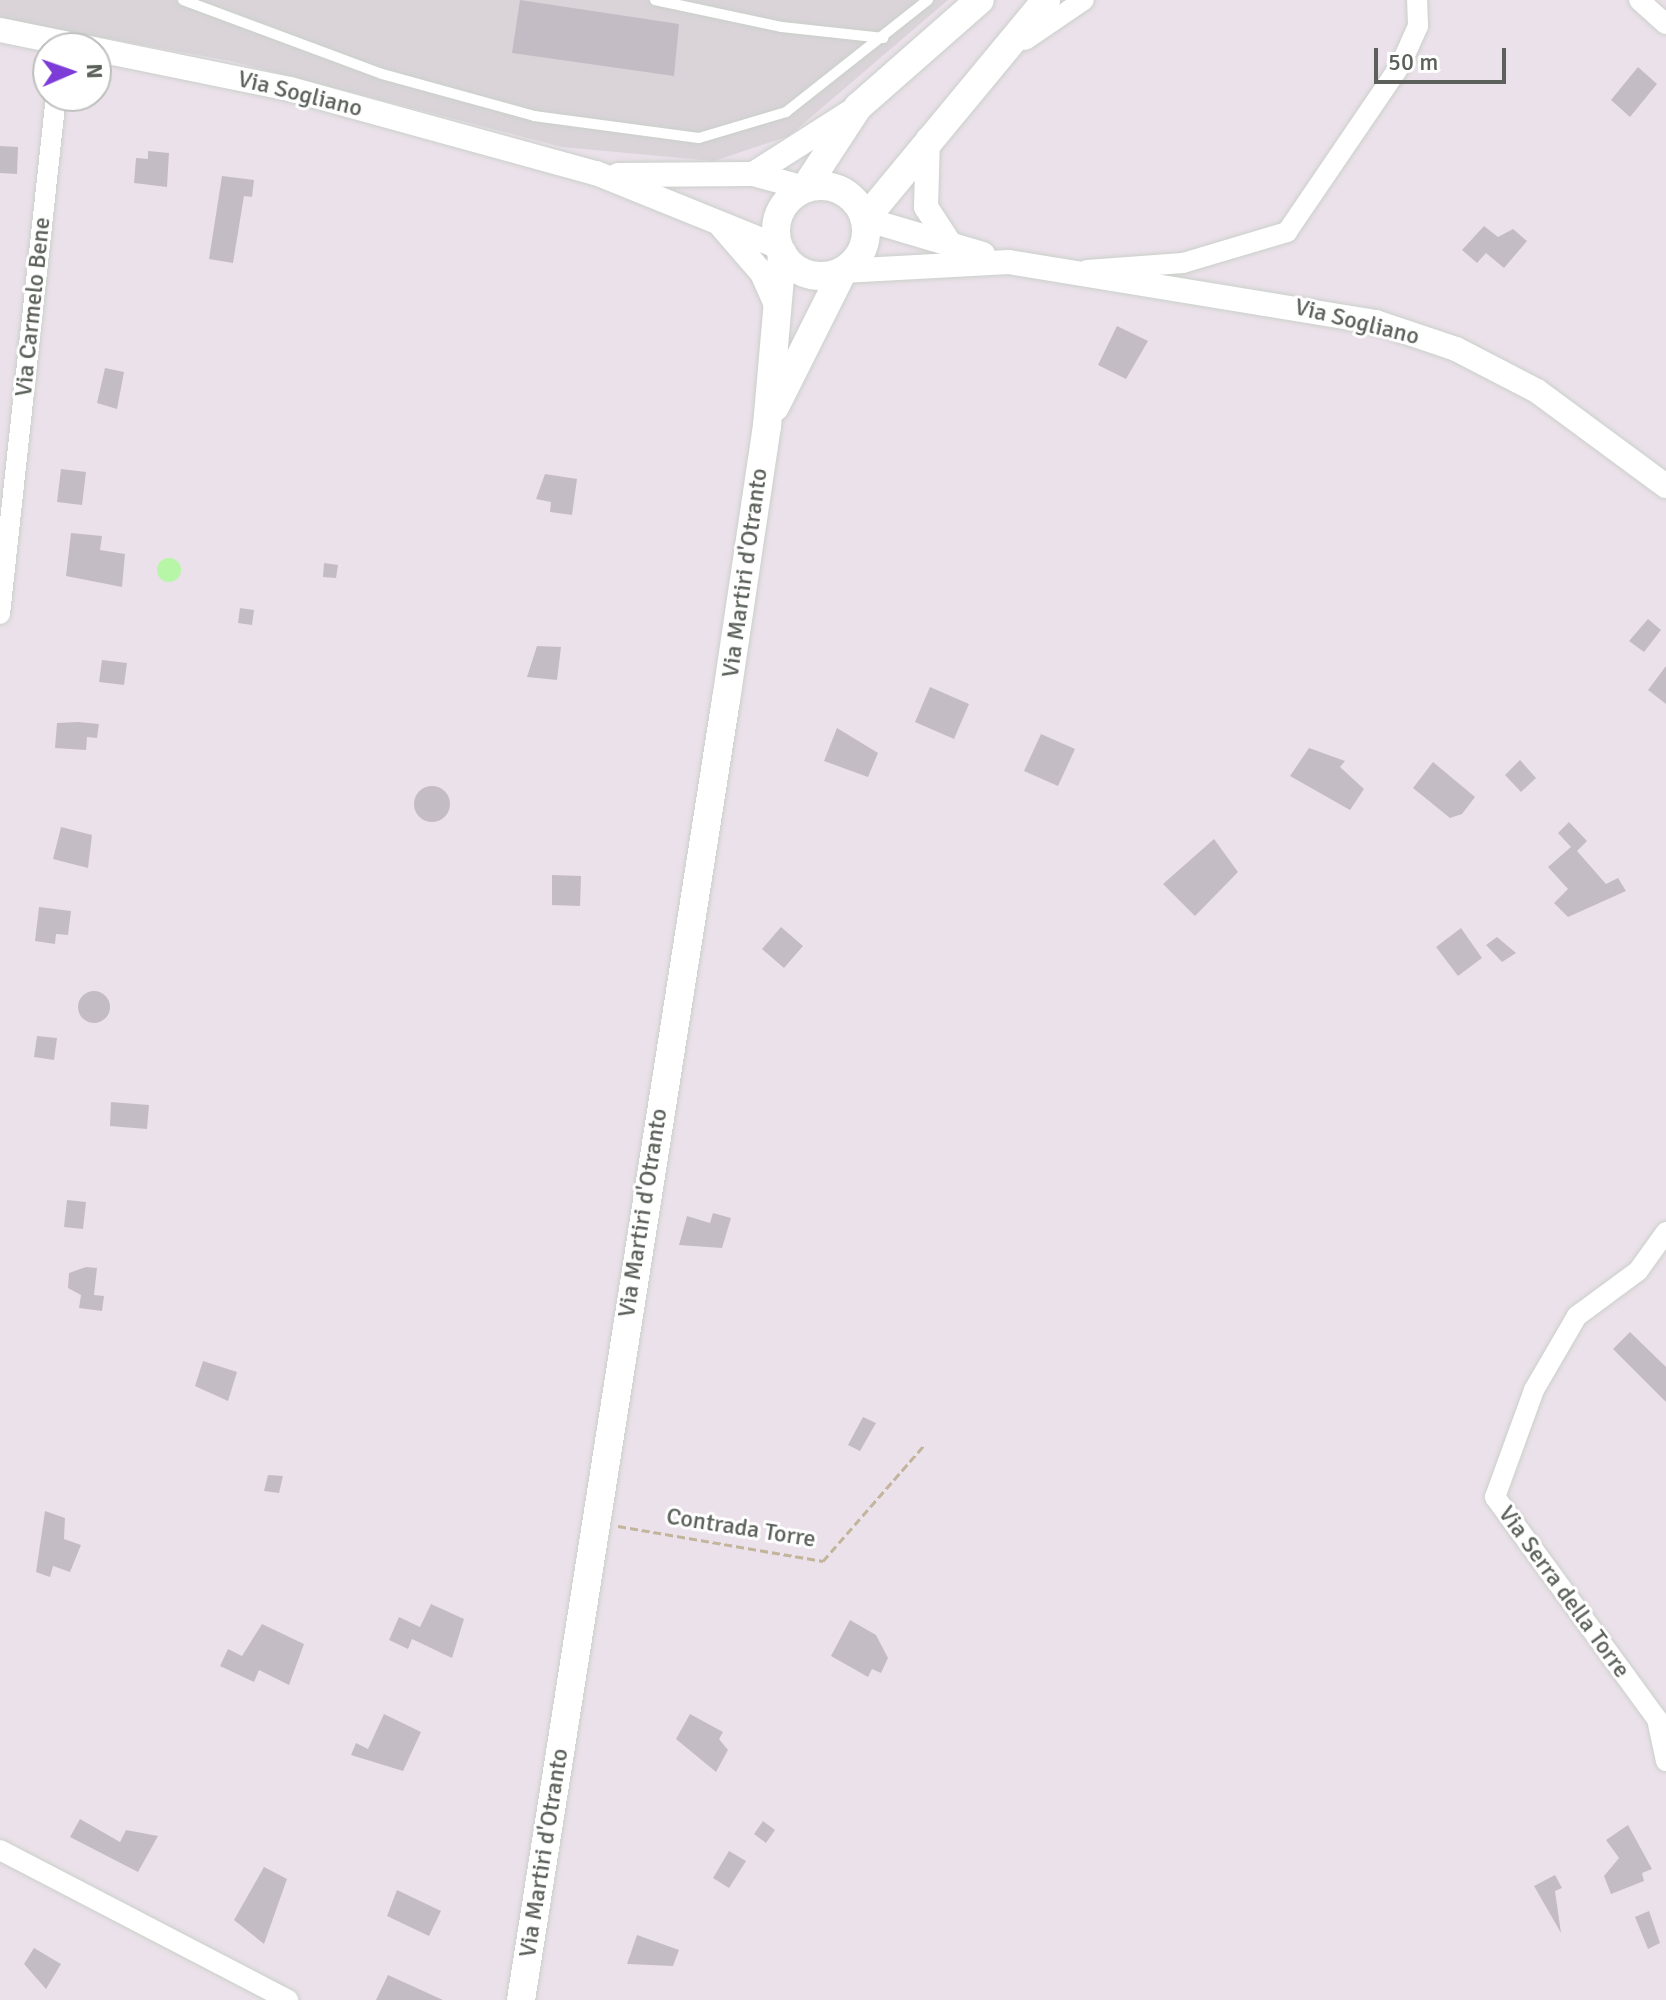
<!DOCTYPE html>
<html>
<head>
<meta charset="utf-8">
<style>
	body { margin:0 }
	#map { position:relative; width:1666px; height:2000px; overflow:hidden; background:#ebe1ea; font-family:Signika,sans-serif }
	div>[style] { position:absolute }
	.industrial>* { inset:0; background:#dad4d9 }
	.water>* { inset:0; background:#b8f6a7 }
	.round { border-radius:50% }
	.building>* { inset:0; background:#c4bcc4 }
	.path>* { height:3px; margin-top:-1.5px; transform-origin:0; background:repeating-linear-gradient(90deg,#c3b59b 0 8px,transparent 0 12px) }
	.roads { filter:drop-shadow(0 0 2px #cad0ca) drop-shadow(0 0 2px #cad0ca) }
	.service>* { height:10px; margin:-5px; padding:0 5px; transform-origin:5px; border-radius:5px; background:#fff }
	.minor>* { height:20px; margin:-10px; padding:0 10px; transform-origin:10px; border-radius:10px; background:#fff }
	.tertiary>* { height:24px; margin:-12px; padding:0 12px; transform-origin:12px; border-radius:12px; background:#fff }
	.secondary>* { height:28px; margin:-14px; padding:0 14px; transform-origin:14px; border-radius:14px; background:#fff }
	.secondary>.ring { margin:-14px; padding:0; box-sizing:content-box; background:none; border:28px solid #fff; border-radius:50% }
	span { translate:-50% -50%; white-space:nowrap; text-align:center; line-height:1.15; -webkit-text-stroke:6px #fff; paint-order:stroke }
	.street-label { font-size:24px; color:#5b615a }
	.north { position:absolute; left:32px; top:32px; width:80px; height:80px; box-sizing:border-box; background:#fff; border:2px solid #bdc0bd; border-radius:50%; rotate:88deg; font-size:22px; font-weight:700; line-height:32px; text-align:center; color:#5b615a }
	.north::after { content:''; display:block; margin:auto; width:28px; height:36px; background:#7d3bd7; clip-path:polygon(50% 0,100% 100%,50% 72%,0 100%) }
	.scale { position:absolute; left:1374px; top:48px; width:132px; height:36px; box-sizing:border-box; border:4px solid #5b615a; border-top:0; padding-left:10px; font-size:24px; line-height:28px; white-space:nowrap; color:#5b615a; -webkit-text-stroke:6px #fff; paint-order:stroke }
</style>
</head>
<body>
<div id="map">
	<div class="industrial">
		<i style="clip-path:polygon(0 0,948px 0,789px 136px,714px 161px,562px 147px,231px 61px,0 19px)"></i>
	</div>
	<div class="water">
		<i class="round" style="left:157px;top:558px;width:24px;height:24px"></i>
	</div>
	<div class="building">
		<i style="clip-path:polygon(520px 0,679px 24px,674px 76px,512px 53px)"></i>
		<i style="clip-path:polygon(1638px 67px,1657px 84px,1630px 117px,1611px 100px)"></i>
		<i style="clip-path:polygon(0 146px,18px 147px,17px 174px,0 173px)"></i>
		<i style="clip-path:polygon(148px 151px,169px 153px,167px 187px,134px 183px,136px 158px,148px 159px)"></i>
		<i style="clip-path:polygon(222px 176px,254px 180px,252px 197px,244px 196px,233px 263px,209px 259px)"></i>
		<i style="clip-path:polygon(1484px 226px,1498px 237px,1513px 229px,1527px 241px,1504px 268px,1486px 253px,1477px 263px,1462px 250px)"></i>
		<i style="clip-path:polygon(1117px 326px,1148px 341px,1126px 379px,1098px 365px)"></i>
		<i style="clip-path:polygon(105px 368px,124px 372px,117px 409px,97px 403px)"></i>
		<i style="clip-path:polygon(61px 469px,86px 472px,82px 505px,57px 502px)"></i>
		<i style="clip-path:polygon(545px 474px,577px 479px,572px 515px,550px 512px,551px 502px,536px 499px)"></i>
		<i style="clip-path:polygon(71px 533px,102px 536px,100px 550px,125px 554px,122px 587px,66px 576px)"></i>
		<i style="clip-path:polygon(324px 563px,338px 565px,336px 578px,323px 577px)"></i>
		<i style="clip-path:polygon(240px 608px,254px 610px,252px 625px,238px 623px)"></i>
		<i style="clip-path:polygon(1648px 619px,1661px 630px,1644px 652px,1629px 641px)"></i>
		<i style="clip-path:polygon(537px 646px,561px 647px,557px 680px,527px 677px)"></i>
		<i style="clip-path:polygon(102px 660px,127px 663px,124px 685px,99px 682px)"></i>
		<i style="clip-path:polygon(1666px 666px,1666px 704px,1648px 690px)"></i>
		<i style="clip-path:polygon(930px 687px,969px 704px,954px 739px,915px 722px)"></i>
		<i style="clip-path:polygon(78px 722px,99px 724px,97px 738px,87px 737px,86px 750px,55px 748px,57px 723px)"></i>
		<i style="clip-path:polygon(837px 728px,878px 753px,868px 777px,824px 761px)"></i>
		<i style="clip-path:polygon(1041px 734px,1075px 749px,1058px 786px,1024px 771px)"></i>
		<i style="clip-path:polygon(1309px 748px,1345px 761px,1340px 767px,1364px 789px,1350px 810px,1290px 776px)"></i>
		<i style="clip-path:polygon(1520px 760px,1536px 778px,1521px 792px,1505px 775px)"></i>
		<i style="clip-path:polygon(1433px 762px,1475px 797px,1462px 814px,1450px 818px,1413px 788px)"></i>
		<i class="round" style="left:414px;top:786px;width:36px;height:36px"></i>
		<i style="clip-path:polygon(1569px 822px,1587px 841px,1577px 851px,1606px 884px,1618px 878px,1626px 891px,1568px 917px,1554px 903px,1568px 889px,1548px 867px,1571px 847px,1558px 833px)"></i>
		<i style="clip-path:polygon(61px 827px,92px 835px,88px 868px,53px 859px)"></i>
		<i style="clip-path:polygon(1214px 839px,1238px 872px,1195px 916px,1163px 884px)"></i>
		<i style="clip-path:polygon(552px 875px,581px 876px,580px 906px,552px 905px)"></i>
		<i style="clip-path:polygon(39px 907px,71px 911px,68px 935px,56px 934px,55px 944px,35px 941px)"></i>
		<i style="clip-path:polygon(781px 927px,803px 946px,784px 968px,762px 949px)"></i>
		<i style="clip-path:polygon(1461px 928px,1482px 958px,1458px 976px,1436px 947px)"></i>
		<i style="clip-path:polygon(1497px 937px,1516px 953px,1502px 962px,1486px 945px)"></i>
		<i class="round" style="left:78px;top:991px;width:32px;height:32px"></i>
		<i style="clip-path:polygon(37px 1036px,57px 1038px,54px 1060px,34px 1057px)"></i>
		<i style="clip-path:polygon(111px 1102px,149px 1105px,147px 1129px,110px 1126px)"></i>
		<i style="clip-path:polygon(67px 1200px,86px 1202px,83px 1229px,64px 1227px)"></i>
		<i style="clip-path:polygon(713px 1213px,731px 1218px,722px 1248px,679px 1245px,687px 1216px,710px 1223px)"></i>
		<i style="clip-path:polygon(86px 1267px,97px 1268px,94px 1295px,104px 1296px,102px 1311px,79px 1308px,81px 1295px,68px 1288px,69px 1273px)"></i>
		<i style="clip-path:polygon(1630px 1332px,1666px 1367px,1666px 1402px,1613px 1349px)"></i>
		<i style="clip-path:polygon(203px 1361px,237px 1372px,228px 1401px,195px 1386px)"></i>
		<i style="clip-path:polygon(863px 1417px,876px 1423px,860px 1451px,848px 1445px)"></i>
		<i style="clip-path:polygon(268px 1475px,283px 1476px,279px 1493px,264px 1491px)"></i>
		<i style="clip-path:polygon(45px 1511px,65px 1518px,64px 1539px,81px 1545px,70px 1572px,53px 1566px,50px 1577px,36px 1572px)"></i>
		<i style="clip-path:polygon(431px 1604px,464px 1619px,452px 1658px,412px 1639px,408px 1649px,389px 1640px,399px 1617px,420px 1627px)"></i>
		<i style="clip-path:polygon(850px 1620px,876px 1635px,888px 1658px,881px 1673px,872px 1669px,868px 1677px,831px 1656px)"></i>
		<i style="clip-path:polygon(262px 1624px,304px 1644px,289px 1685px,259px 1670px,254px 1682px,220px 1666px,228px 1649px,242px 1656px)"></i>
		<i style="clip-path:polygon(384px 1714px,421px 1732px,403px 1771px,351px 1755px,356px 1743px,368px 1749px)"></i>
		<i style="clip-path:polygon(690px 1714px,723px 1732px,719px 1739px,728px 1750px,716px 1772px,676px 1739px)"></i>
		<i style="clip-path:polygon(80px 1819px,120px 1842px,126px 1830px,158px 1836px,138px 1872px,70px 1837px)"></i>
		<i style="clip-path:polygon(763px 1821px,775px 1830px,766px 1843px,754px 1834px)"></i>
		<i style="clip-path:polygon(1628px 1825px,1652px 1869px,1642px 1873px,1644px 1881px,1611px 1894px,1604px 1876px,1619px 1858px,1606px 1840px)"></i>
		<i style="clip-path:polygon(729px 1851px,746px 1861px,729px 1888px,713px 1878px)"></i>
		<i style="clip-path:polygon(264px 1867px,287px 1879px,264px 1944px,234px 1920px)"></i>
		<i style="clip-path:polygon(1555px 1875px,1562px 1888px,1555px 1891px,1561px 1933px,1534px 1886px)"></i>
		<i style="clip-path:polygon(397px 1890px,441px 1911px,429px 1936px,387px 1916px)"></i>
		<i style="clip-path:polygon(1649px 1911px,1660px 1943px,1648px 1949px,1635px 1917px)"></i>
		<i style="clip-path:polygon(637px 1935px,679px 1950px,673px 1966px,627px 1964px)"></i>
		<i style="clip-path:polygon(34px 1948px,61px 1964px,46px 1989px,24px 1964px)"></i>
		<i style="clip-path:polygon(388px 1975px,443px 2000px,376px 2000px)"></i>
	</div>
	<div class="path">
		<i style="left:618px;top:1526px;width:208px;rotate:9.7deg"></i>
		<i style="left:823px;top:1561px;width:155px;rotate:-48.9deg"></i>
	</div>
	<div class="roads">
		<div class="service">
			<i style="left:183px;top:0;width:212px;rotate:20.4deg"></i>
			<i style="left:382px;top:74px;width:158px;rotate:15.4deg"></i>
			<i style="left:534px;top:116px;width:166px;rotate:7.6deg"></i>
			<i style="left:699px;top:138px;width:91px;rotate:-16.6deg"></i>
			<i style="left:786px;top:112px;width:181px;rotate:-38.3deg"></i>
			<i style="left:655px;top:0;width:130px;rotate:12deg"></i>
			<i style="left:782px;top:27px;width:102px;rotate:6.2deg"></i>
		</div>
		<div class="minor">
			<i style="left:1639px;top:0;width:36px;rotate:42deg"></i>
			<i style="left:1025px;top:40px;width:71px;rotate:-34.1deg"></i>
			<i style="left:1087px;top:270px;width:96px;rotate:-4.2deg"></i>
			<i style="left:1183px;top:263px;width:109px;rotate:-16.6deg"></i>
			<i style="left:1287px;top:232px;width:203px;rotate:-55.8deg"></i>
			<i style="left:1401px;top:64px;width:42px;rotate:-65.9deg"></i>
			<i style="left:1418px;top:26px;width:26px;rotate:-92deg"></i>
			<i style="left:0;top:614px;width:521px;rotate:-83.83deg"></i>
			<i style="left:1666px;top:1232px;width:48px;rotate:125.7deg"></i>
			<i style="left:1638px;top:1271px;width:76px;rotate:143.6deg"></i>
			<i style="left:1577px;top:1316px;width:86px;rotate:120.2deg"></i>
			<i style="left:1534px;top:1390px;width:114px;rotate:110deg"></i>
			<i style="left:1495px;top:1497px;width:275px;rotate:53.9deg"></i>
			<i style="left:1657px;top:1719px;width:43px;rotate:77.9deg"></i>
			<i style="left:0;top:1850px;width:325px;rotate:27.5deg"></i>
		</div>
		<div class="tertiary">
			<i style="left:0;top:30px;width:296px;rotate:11.5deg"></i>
			<i style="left:290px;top:89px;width:317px;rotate:15.4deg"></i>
			<i style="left:596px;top:173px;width:197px;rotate:22deg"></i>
			<i style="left:928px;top:139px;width:68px;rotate:91.7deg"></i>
			<i style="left:926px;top:207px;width:44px;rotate:57deg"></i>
			<i style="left:753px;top:174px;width:117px;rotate:-32.5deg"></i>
			<i style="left:618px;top:175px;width:135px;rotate:-0.4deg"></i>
			<i style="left:753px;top:174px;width:54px;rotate:15.1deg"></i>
			<i style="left:865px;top:219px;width:123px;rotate:16.5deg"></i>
			<i style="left:722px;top:227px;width:61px;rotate:49deg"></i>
			<i style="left:762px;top:273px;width:34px;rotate:66deg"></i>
			<i style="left:843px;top:271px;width:166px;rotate:-3.1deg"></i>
			<i style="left:1009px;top:262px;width:372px;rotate:9.3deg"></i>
			<i style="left:1376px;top:322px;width:84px;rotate:18.6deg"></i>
			<i style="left:1456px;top:349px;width:91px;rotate:27.4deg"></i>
			<i style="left:1537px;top:391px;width:160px;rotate:36.4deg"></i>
		</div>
		<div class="secondary">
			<i class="ring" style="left:776px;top:186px;width:62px;height:62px"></i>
			<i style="left:805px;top:188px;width:97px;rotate:-56.8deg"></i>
			<i style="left:858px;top:107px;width:162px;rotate:-41.3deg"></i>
			<i style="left:865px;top:219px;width:284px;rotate:-50.4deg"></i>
			<i style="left:775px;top:407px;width:152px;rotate:-63.4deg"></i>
			<i style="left:521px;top:2000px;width:1316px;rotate:-81.04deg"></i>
			<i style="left:726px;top:700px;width:277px;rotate:-81.5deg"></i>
			<i style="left:767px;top:426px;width:174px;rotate:-85deg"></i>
		</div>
	</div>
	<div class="street-label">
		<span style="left:300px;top:94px;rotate:14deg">Via Sogliano</span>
		<span style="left:33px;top:307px;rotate:-84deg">Via Carmelo Bene</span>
		<span style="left:1357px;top:322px;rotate:14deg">Via Sogliano</span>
		<span style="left:745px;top:573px;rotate:-82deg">Via Martiri d'Otranto</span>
		<span style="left:643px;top:1213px;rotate:-81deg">Via Martiri d'Otranto</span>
		<span style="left:741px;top:1528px;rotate:9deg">Contrada Torre</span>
		<span style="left:1564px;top:1592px;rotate:54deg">Via Serra della Torre</span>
		<span style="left:544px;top:1853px;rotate:-81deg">Via Martiri d'Otranto</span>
	</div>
	<div class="north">N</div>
	<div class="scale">50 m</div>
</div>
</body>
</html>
